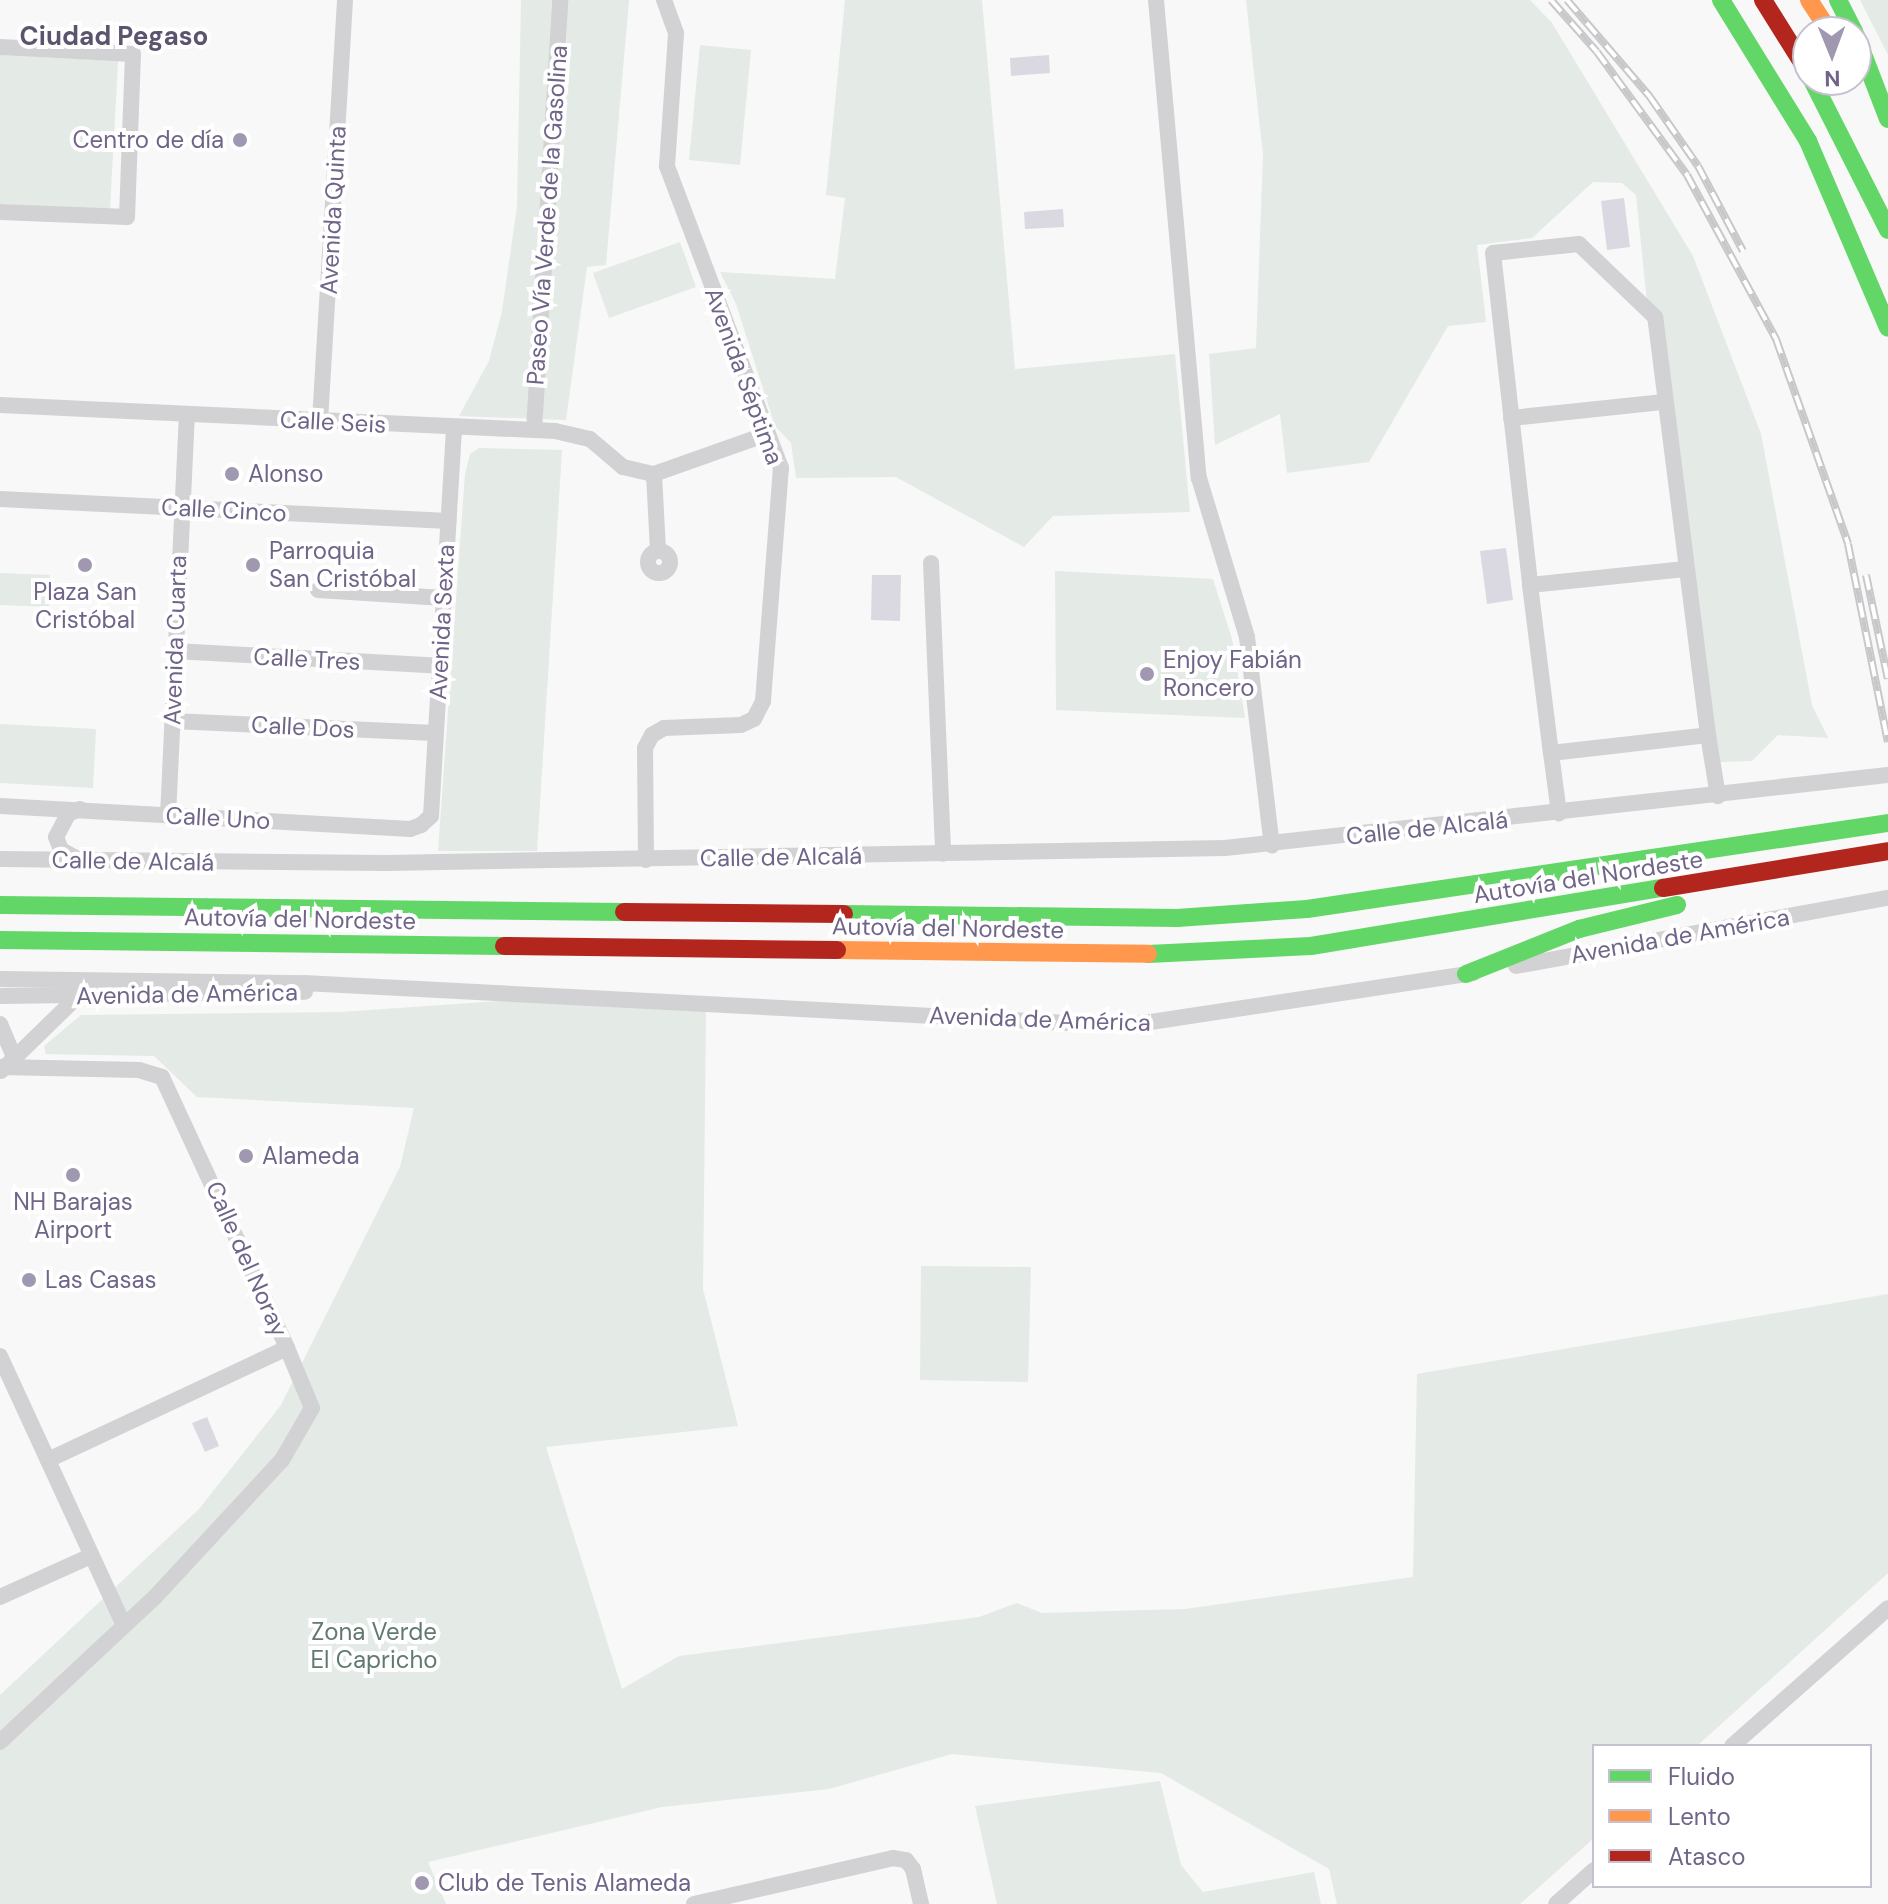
<!DOCTYPE html>
<html>
<head>
<meta charset="utf-8">
<style>
	body { margin:0 }
	#map { position:relative; width:1888px; height:1904px; overflow:hidden; background:#f7f8f7; font-family:"DM Sans",sans-serif }
	div>[style] { position:absolute }
	.green>* { inset:0; background:#e4eae6 }
	.water>* { inset:0; background:#dad9e1 }
	.street>* { height:16px; margin:-8px; padding:0 8px; transform-origin:8px; border-radius:8px; background:#d2d1d3 }
	.street>.ring { margin:-8px; padding:0; box-sizing:content-box; background:none; border:16px solid #d2d1d3; border-radius:50% }
	.fast>* { height:18px; margin:-9px; padding:0 9px; transform-origin:9px; border-radius:9px; background:#63d668 }
	.slow>* { height:18px; margin:-9px; padding:0 9px; transform-origin:9px; border-radius:9px; background:#ff974d }
	.jam>* { height:18px; margin:-9px; padding:0 9px; transform-origin:9px; border-radius:9px; background:#b3261e }
	.rail>* { height:8px; margin-top:-4px; transform-origin:0; background:repeating-linear-gradient(90deg,#fff 0 15px,#c8c8ca 0 30px); box-sizing:border-box; border-block:2px solid #c8c8ca }
	.dots>* { width:22px; height:22px; translate:-50% -50%; box-sizing:border-box; border:4px solid #fff; border-radius:50% }
	span { translate:-50% -50%; white-space:nowrap; text-align:center; line-height:1.15; -webkit-text-stroke:8px #fff; paint-order:stroke }
	.poi-label { font-size:24px; color:#706589 }
	.right { translate:-100% -50%; text-align:right }
	.left { translate:0 -50%; text-align:left }
	.street-label { font-size:24px; color:#706589 }
	.park-label { font-size:24px; color:#617a71 }
	.neighbourhood-label { font-size:26px; color:#5c546d; font-weight:700 }
	.legend { position:absolute; left:1592px; top:1744px; width:280px; height:144px; box-sizing:border-box; background:#fff; border:2px solid #c6c1d0; margin:0; padding:10px 14px; list-style:none; font-size:24px; color:#706589 }
	.legend li { display:flex; align-items:center; gap:16px; height:40px }
	.legend b { width:40px; border:2px solid #c6c1d0 }
	.north { position:absolute; left:1792px; top:16px; width:80px; height:80px; box-sizing:border-box; background:#fff; border:2px solid #c6c1d0; border-radius:50%; rotate:179deg; font-size:22px; font-weight:700; line-height:32px; text-align:center; color:#706589 }
	.north::after { content:''; display:block; margin:auto; width:28px; height:36px; background:#9f98b0; clip-path:polygon(50% 0,100% 100%,50% 72%,0 100%) }
</style>
</head>
<body>
<div id="map">
	<div class="green">
		<i style="clip-path:polygon(521px 0,629px 0,606px 265px,587px 267px,566px 420px,459px 416px,489px 361px,502px 311px,517px 207px)"></i>
		<i style="clip-path:polygon(845px 0,982px 0,1015px 369px,1175px 354px,1190px 512px,1053px 516px,1024px 547px,896px 477px,796px 478px,791px 443px,775px 426px,736px 304px,720px 272px,835px 279px,845px 198px,826px 195px)"></i>
		<i style="clip-path:polygon(1246px 0,1530px 0,1552px 23px,1693px 256px,1761px 434px,1812px 705px,1828px 738px,1778px 735px,1752px 761px,1720px 762px,1647px 302px,1636px 195px,1622px 183px,1593px 182px,1532px 238px,1477px 245px,1486px 322px,1448px 326px,1369px 462px,1287px 473px,1280px 414px,1215px 445px,1209px 354px,1256px 348px,1263px 155px)"></i>
		<i style="clip-path:polygon(1860px 0,1888px 0,1888px 55px)"></i>
		<i style="clip-path:polygon(700px 45px,751px 50px,740px 165px,689px 160px)"></i>
		<i style="clip-path:polygon(0 55px,118px 61px,110px 210px,0 204px)"></i>
		<i style="clip-path:polygon(680px 242px,696px 287px,609px 318px,593px 273px)"></i>
		<i style="clip-path:polygon(479px 448px,562px 450px,537px 851px,438px 851px,465px 474px,470px 454px)"></i>
		<i style="clip-path:polygon(1055px 571px,1213px 579px,1232px 639px,1245px 718px,1056px 710px)"></i>
		<i style="clip-path:polygon(0 573px,50px 575px,49px 607px,0 605px)"></i>
		<i style="clip-path:polygon(0 724px,96px 729px,93px 788px,0 783px)"></i>
		<i style="clip-path:polygon(514px 1000px,706px 1011px,703px 1289px,738px 1426px,546px 1447px,622px 1689px,679px 1656px,979px 1617px,1017px 1603px,1042px 1613px,1185px 1609px,1413px 1577px,1417px 1374px,1888px 1294px,1888px 1573px,1697px 1746px,1594px 1746px,1594px 1838px,1520px 1904px,1337px 1904px,1329px 1869px,1161px 1773px,952px 1754px,829px 1789px,662px 1807px,428px 1862px,446px 1904px,0 1904px,0 1695px,199px 1509px,281px 1405px,400px 1167px,414px 1108px,197px 1097px,154px 1056px,46px 1054px,44px 1046px,81px 1015px,341px 1012px)"></i>
		<i style="clip-path:polygon(921px 1266px,1031px 1267px,1028px 1382px,920px 1380px)"></i>
		<i style="clip-path:polygon(1160px 1781px,1181px 1865px,1203px 1892px,1314px 1872px,1321px 1904px,997px 1904px,975px 1806px)"></i>
	</div>
	<div class="water">
		<i style="clip-path:polygon(1049px 55px,1050px 73px,1011px 76px,1010px 58px)"></i>
		<i style="clip-path:polygon(1624px 198px,1630px 247px,1607px 250px,1601px 201px)"></i>
		<i style="clip-path:polygon(1063px 209px,1064px 227px,1025px 229px,1024px 212px)"></i>
		<i style="clip-path:polygon(1506px 548px,1513px 600px,1487px 604px,1480px 551px)"></i>
		<i style="clip-path:polygon(872px 575px,901px 575px,900px 621px,871px 620px)"></i>
		<i style="clip-path:polygon(207px 1417px,219px 1446px,205px 1452px,192px 1423px)"></i>
	</div>
	<div class="street">
		<i style="left:1156px;top:0;width:480px;rotate:84.9deg"></i>
		<i style="left:1199px;top:478px;width:166px;rotate:73.2deg"></i>
		<i style="left:1247px;top:637px;width:210px;rotate:83.2deg"></i>
		<i style="left:0;top:47px;width:133px;rotate:3deg"></i>
		<i style="left:133px;top:54px;width:163px;rotate:92.1deg"></i>
		<i style="left:127px;top:217px;width:127px;rotate:-177.7deg"></i>
		<i style="left:0;top:405px;width:556px;rotate:2.68deg"></i>
		<i style="left:555px;top:431px;width:36px;rotate:13deg"></i>
		<i style="left:590px;top:439px;width:43px;rotate:40.3deg"></i>
		<i style="left:623px;top:467px;width:32px;rotate:13deg"></i>
		<i style="left:654px;top:474px;width:117px;rotate:-19.5deg"></i>
		<i style="left:1511px;top:418px;width:154px;rotate:-6deg"></i>
		<i style="left:320px;top:421px;width:422px;rotate:-86.6deg"></i>
		<i style="left:534px;top:430px;width:431px;rotate:-86.5deg"></i>
		<i style="left:654px;top:474px;width:77px;rotate:87deg"></i>
		<i style="left:0;top:499px;width:449px;rotate:2.8deg"></i>
		<i class="ring" style="left:648px;top:551px;width:6px;height:6px"></i>
		<i style="left:931px;top:563px;width:291px;rotate:87.6deg"></i>
		<i style="left:1530px;top:585px;width:156px;rotate:-5.9deg"></i>
		<i style="left:318px;top:590px;width:126px;rotate:3.6deg"></i>
		<i style="left:175px;top:651px;width:265px;rotate:3.2deg"></i>
		<i style="left:172px;top:721px;width:263px;rotate:2.6deg"></i>
		<i style="left:1708px;top:735px;width:62px;rotate:80.7deg"></i>
		<i style="left:1551px;top:753px;width:158px;rotate:-6.5deg"></i>
		<i style="left:1708px;top:735px;width:421px;rotate:-97.2deg"></i>
		<i style="left:1655px;top:317px;width:105px;rotate:-136.2deg"></i>
		<i style="left:1579px;top:244px;width:86px;rotate:174deg"></i>
		<i style="left:1493px;top:253px;width:334px;rotate:83.6deg"></i>
		<i style="left:1530px;top:585px;width:169px;rotate:82.9deg"></i>
		<i style="left:1551px;top:753px;width:61px;rotate:82.4deg"></i>
		<i style="left:0;top:806px;width:411px;rotate:3.2deg"></i>
		<i style="left:410px;top:829px;width:12px;rotate:-20deg"></i>
		<i style="left:421px;top:825px;width:13px;rotate:-42deg"></i>
		<i style="left:431px;top:816px;width:388px;rotate:-86.6deg"></i>
		<i style="left:168px;top:816px;width:400px;rotate:-87.3deg"></i>
		<i style="left:0;top:859px;width:386px;rotate:0.6deg"></i>
		<i style="left:386px;top:863px;width:839px;rotate:-1.02deg"></i>
		<i style="left:1225px;top:848px;width:667px;rotate:-6.28deg"></i>
		<i style="left:78px;top:859px;width:19px;rotate:-152deg"></i>
		<i style="left:61px;top:850px;width:14px;rotate:-111deg"></i>
		<i style="left:56px;top:837px;width:26px;rotate:-62deg"></i>
		<i style="left:68px;top:814px;width:13px;rotate:-23deg"></i>
		<i style="left:646px;top:860px;width:112px;rotate:-90.5deg"></i>
		<i style="left:645px;top:748px;width:15px;rotate:-62deg"></i>
		<i style="left:652px;top:735px;width:14px;rotate:-30deg"></i>
		<i style="left:664px;top:728px;width:77px;rotate:-2.2deg"></i>
		<i style="left:741px;top:725px;width:14px;rotate:-25deg"></i>
		<i style="left:754px;top:719px;width:20px;rotate:-63deg"></i>
		<i style="left:763px;top:701px;width:234px;rotate:-85.6deg"></i>
		<i style="left:781px;top:468px;width:323px;rotate:-110.7deg"></i>
		<i style="left:667px;top:166px;width:133px;rotate:-86.1deg"></i>
		<i style="left:676px;top:33px;width:35px;rotate:-110deg"></i>
		<i style="left:1516px;top:966px;width:378px;rotate:-10.4deg"></i>
		<i style="left:0;top:979px;width:304px;rotate:0.8deg"></i>
		<i style="left:304px;top:983px;width:821px;rotate:3deg"></i>
		<i style="left:1124px;top:1026px;width:353px;rotate:-8.6deg"></i>
		<i style="left:0;top:996px;width:305px;rotate:-0.8deg"></i>
		<i style="left:0;top:1024px;width:36px;rotate:67deg"></i>
		<i style="left:0;top:1067px;width:139px;rotate:1.2deg"></i>
		<i style="left:139px;top:1070px;width:24px;rotate:17deg"></i>
		<i style="left:162px;top:1077px;width:298px;rotate:65.2deg"></i>
		<i style="left:287px;top:1348px;width:264px;rotate:154.9deg"></i>
		<i style="left:1px;top:1071px;width:106px;rotate:-44.2deg"></i>
		<i style="left:0;top:1356px;width:296px;rotate:65.3deg"></i>
		<i style="left:0;top:1597px;width:100px;rotate:-24.3deg"></i>
		<i style="left:0;top:1742px;width:212px;rotate:-43.1deg"></i>
		<i style="left:155px;top:1597px;width:187px;rotate:-47.2deg"></i>
		<i style="left:282px;top:1460px;width:60px;rotate:-60deg"></i>
		<i style="left:312px;top:1408px;width:65px;rotate:-112.6deg"></i>
		<i style="left:1732px;top:1746px;width:208px;rotate:-41.5deg"></i>
		<i style="left:694px;top:1904px;width:204px;rotate:-13deg"></i>
		<i style="left:893px;top:1858px;width:13px;rotate:9deg"></i>
		<i style="left:906px;top:1860px;width:11px;rotate:52deg"></i>
		<i style="left:913px;top:1869px;width:36px;rotate:77deg"></i>
		<i style="left:1556px;top:1904px;width:51px;rotate:-41.8deg"></i>
	</div>
	<div class="fast">
		<i style="left:1721px;top:0;width:166px;rotate:58.3deg"></i>
		<i style="left:1808px;top:141px;width:203px;rotate:66.8deg"></i>
		<i style="left:1838px;top:0;width:36px;rotate:63deg"></i>
		<i style="left:1856px;top:36px;width:89px;rotate:68.9deg"></i>
		<i style="left:1812px;top:80px;width:168px;rotate:63.1deg"></i>
		<i style="left:0;top:905px;width:624px;rotate:0.64deg"></i>
		<i style="left:844px;top:914px;width:333px;rotate:0.7deg"></i>
		<i style="left:1177px;top:918px;width:130px;rotate:-4deg"></i>
		<i style="left:1307px;top:909px;width:587px;rotate:-8.42deg"></i>
		<i style="left:0;top:940px;width:504px;rotate:0.68deg"></i>
		<i style="left:1148px;top:954px;width:163px;rotate:-2.8deg"></i>
		<i style="left:1311px;top:946px;width:357px;rotate:-9.4deg"></i>
		<i style="left:1466px;top:974px;width:122px;rotate:-21.7deg"></i>
		<i style="left:1579px;top:929px;width:101px;rotate:-13.8deg"></i>
	</div>
	<div class="slow">
		<i style="left:1809px;top:0;width:38px;rotate:57deg"></i>
		<i style="left:837px;top:950px;width:311px;rotate:0.7deg"></i>
	</div>
	<div class="jam">
		<i style="left:1763px;top:0;width:85px;rotate:58deg"></i>
		<i style="left:1663px;top:888px;width:228px;rotate:-9.3deg"></i>
		<i style="left:624px;top:912px;width:220px;rotate:0.5deg"></i>
		<i style="left:504px;top:946px;width:333px;rotate:0.7deg"></i>
	</div>
	<div class="rail">
		<i style="left:1551px;top:0;width:69px;rotate:48.5deg"></i>
		<i style="left:1597px;top:52px;width:152px;rotate:53.8deg"></i>
		<i style="left:1687px;top:175px;width:187px;rotate:61.5deg"></i>
		<i style="left:1776px;top:339px;width:217px;rotate:70.6deg"></i>
		<i style="left:1848px;top:544px;width:202px;rotate:78.6deg"></i>
		<i style="left:1567px;top:0;width:128px;rotate:49.4deg"></i>
		<i style="left:1650px;top:97px;width:84px;rotate:55.2deg"></i>
		<i style="left:1698px;top:166px;width:96px;rotate:62.1deg"></i>
		<i style="left:1866px;top:575px;width:106px;rotate:78.1deg"></i>
	</div>
	<div class="dots">
		<i style="left:240px;top:140px;background:#9f98b0"></i>
		<i style="left:232px;top:474px;background:#9f98b0"></i>
		<i style="left:85px;top:565px;background:#9f98b0"></i>
		<i style="left:253px;top:565px;background:#9f98b0"></i>
		<i style="left:1147px;top:674px;background:#9f98b0"></i>
		<i style="left:246px;top:1156px;background:#9f98b0"></i>
		<i style="left:73px;top:1175px;background:#9f98b0"></i>
		<i style="left:29px;top:1280px;background:#9f98b0"></i>
		<i style="left:422px;top:1883px;background:#9f98b0"></i>
	</div>
	<div class="poi-label">
		<span class="right" style="left:224px;top:140px">Centro de día</span>
		<span class="left" style="left:248px;top:474px">Alonso</span>
		<span class="left" style="left:269px;top:565px">Parroquia<br>San Cristóbal</span>
		<span style="left:85px;top:606px">Plaza San<br>Cristóbal</span>
		<span class="left" style="left:1163px;top:674px">Enjoy Fabián<br>Roncero</span>
		<span class="left" style="left:262px;top:1156px">Alameda</span>
		<span style="left:73px;top:1216px">NH Barajas<br>Airport</span>
		<span class="left" style="left:45px;top:1280px">Las Casas</span>
		<span class="left" style="left:438px;top:1883px">Club de Tenis Alameda</span>
	</div>
	<div class="street-label">
		<span style="left:333px;top:210px;rotate:-87deg">Avenida Quinta</span>
		<span style="left:547px;top:215px;rotate:-86deg">Paseo Vía Verde de la Gasolina</span>
		<span style="left:744px;top:376px;rotate:70deg">Avenida Séptima</span>
		<span style="left:333px;top:422px;rotate:3deg">Calle Seis</span>
		<span style="left:224px;top:510px;rotate:3deg">Calle Cinco</span>
		<span style="left:442px;top:622px;rotate:-87deg">Avenida Sexta</span>
		<span style="left:175px;top:640px;rotate:-88deg">Avenida Cuarta</span>
		<span style="left:307px;top:659px;rotate:3deg">Calle Tres</span>
		<span style="left:303px;top:727px;rotate:3deg">Calle Dos</span>
		<span style="left:218px;top:818px;rotate:3deg">Calle Uno</span>
		<span style="left:1427px;top:828px;rotate:-6deg">Calle de Alcalá</span>
		<span style="left:781px;top:857px;rotate:-1deg">Calle de Alcalá</span>
		<span style="left:133px;top:861px;rotate:1deg">Calle de Alcalá</span>
		<span style="left:1588px;top:877px;rotate:-9deg">Autovía del Nordeste</span>
		<span style="left:300px;top:919px;rotate:1deg">Autovía del Nordeste</span>
		<span style="left:948px;top:928px;rotate:1deg">Autovía del Nordeste</span>
		<span style="left:1680px;top:936px;rotate:-10deg">Avenida de América</span>
		<span style="left:187px;top:994px;rotate:-1deg">Avenida de América</span>
		<span style="left:1040px;top:1019px;rotate:2deg">Avenida de América</span>
		<span style="left:247px;top:1259px;rotate:66deg">Calle del Noray</span>
	</div>
	<div class="park-label">
		<span style="left:374px;top:1646px">Zona Verde<br>El Capricho</span>
	</div>
	<div class="neighbourhood-label">
		<span style="left:114px;top:37px">Ciudad Pegaso</span>
	</div>
	<ul class="legend">
	<li><b style="height:10px;background:#63d668"></b>Fluido</li>
	<li><b style="height:10px;background:#ff974d"></b>Lento</li>
	<li><b style="height:10px;background:#b3261e"></b>Atasco</li>
	</ul>
	<div class="north">N</div>
</div>
</body>
</html>
